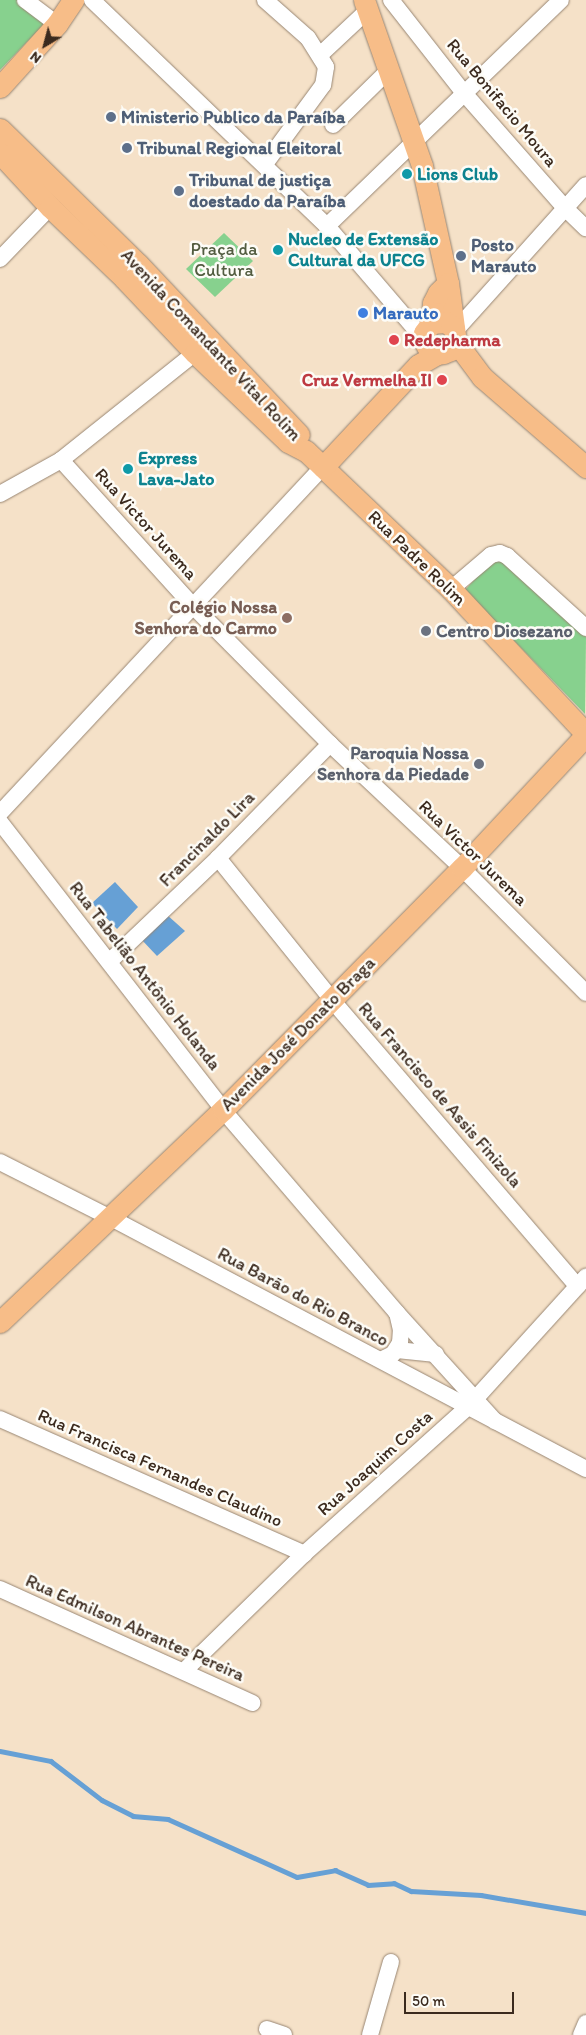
<!DOCTYPE html>
<html>
<head>
<meta charset="utf-8">
<style>
	body { margin:0 }
	#map { position:relative; width:586px; height:2035px; overflow:hidden; background:#f5e1c8; font-family:Itim,sans-serif }
	div>[style] { position:absolute }
	.green>* { inset:0; background:#87d18e }
	.water>* { inset:0; background:#66a0d5 }
	.stream>* { height:4.5px; margin:-2.25px; padding:0 2.25px; transform-origin:2.25px; border-radius:2.25px; background:#66a0d5 }
	.roads { filter:drop-shadow(0 0 1px #988673) drop-shadow(0 0 1px #988673) }
	.minor>* { height:16px; margin:-8px; padding:0 8px; transform-origin:8px; border-radius:8px; background:#fff }
	.major>* { height:21px; margin:-10.5px; padding:0 10.5px; transform-origin:10.5px; border-radius:10.5px; background:#f7bd88 }
	.dots>* { width:14px; height:14px; translate:-50% -50%; box-sizing:border-box; border:2px solid #fdfcf7; border-radius:50% }
	span { translate:-50% -50%; white-space:nowrap; text-align:center; line-height:1.15; -webkit-text-stroke:5px #fdfcf7; paint-order:stroke }
	.street-label { font-size:18px; color:#3b2a1e }
	.service-label { font-size:18px; color:#4e5e75; font-weight:700 }
	.left { translate:0 -50%; text-align:left }
	.culture-label { font-size:18px; color:#0d838f; font-weight:700 }
	.park-label { font-size:18px; color:#525c40 }
	.shop-label { font-size:18px; color:#366cbe; font-weight:700 }
	.health-label { font-size:18px; color:#be3a42; font-weight:700 }
	.right { translate:-100% -50%; text-align:right }
	.education-label { font-size:18px; color:#785e54; font-weight:700 }
	.worship-label { font-size:18px; color:#5b616d; font-weight:700 }
	.north { position:absolute; left:20px; top:20px; width:50px; height:50px; -webkit-text-stroke:4px #fdfcf7; paint-order:stroke; rotate:217deg; font-size:14px; font-weight:700; line-height:20px; text-align:center; color:#3b2a1e }
	.north::after { content:''; display:block; margin:auto; width:18px; height:22px; background:#3b2a1e; clip-path:polygon(50% 0,100% 100%,50% 72%,0 100%) }
	.scale { position:absolute; left:404px; top:1992px; width:110px; height:22px; box-sizing:border-box; border:2px solid #3b2a1e; border-top:0; padding-left:6px; font-size:15px; line-height:18px; white-space:nowrap; color:#3b2a1e; -webkit-text-stroke:4px #fdfcf7; paint-order:stroke }
</style>
</head>
<body>
<div id="map">
	<div class="green">
		<i style="clip-path:polygon(0 0,19px 0,49px 19px,0 70px)"></i>
		<i style="clip-path:polygon(224px 233px,253px 261px,215px 297px,186px 269px)"></i>
		<i style="clip-path:polygon(498px 554px,586px 637px,585px 714px,465px 590px)"></i>
	</div>
	<div class="water">
		<i style="clip-path:polygon(115px 882px,138px 907px,117px 929px,92px 903px)"></i>
		<i style="clip-path:polygon(166px 914px,185px 931px,157px 956px,140px 938px)"></i>
	</div>
	<div class="stream">
		<i style="left:0;top:1751px;width:52px;rotate:11.1deg"></i>
		<i style="left:51px;top:1761px;width:64px;rotate:37.4deg"></i>
		<i style="left:102px;top:1800px;width:35px;rotate:27deg"></i>
		<i style="left:133px;top:1816px;width:35px;rotate:5deg"></i>
		<i style="left:168px;top:1819px;width:141px;rotate:24.2deg"></i>
		<i style="left:297px;top:1877px;width:39px;rotate:-10deg"></i>
		<i style="left:335px;top:1870px;width:36px;rotate:24deg"></i>
		<i style="left:368px;top:1885px;width:26px;rotate:-4deg"></i>
		<i style="left:394px;top:1883px;width:19px;rotate:25deg"></i>
		<i style="left:411px;top:1891px;width:70px;rotate:3.3deg"></i>
		<i style="left:481px;top:1895px;width:107px;rotate:9.7deg"></i>
	</div>
	<div class="roads">
		<div class="minor">
			<i style="left:25px;top:0;width:40px;rotate:37deg"></i>
			<i style="left:92px;top:0;width:326px;rotate:43.9deg"></i>
			<i style="left:327px;top:226px;width:148px;rotate:49.4deg"></i>
			<i style="left:265px;top:0;width:57px;rotate:41.5deg"></i>
			<i style="left:308px;top:38px;width:34px;rotate:58deg"></i>
			<i style="left:326px;top:67px;width:18px;rotate:99deg"></i>
			<i style="left:323px;top:85px;width:98px;rotate:126.3deg"></i>
			<i style="left:391px;top:0;width:118px;rotate:51.9deg"></i>
			<i style="left:464px;top:93px;width:153px;rotate:48.7deg"></i>
			<i style="left:565px;top:208px;width:29px;rotate:44deg"></i>
			<i style="left:320px;top:55px;width:66px;rotate:-43.2deg"></i>
			<i style="left:333px;top:125px;width:80px;rotate:-44.5deg"></i>
			<i style="left:327px;top:226px;width:325px;rotate:-44deg"></i>
			<i style="left:0;top:259px;width:72px;rotate:-46.1deg"></i>
			<i style="left:455px;top:331px;width:196px;rotate:-48.1deg"></i>
			<i style="left:61px;top:460px;width:198px;rotate:47.9deg"></i>
			<i style="left:194px;top:607px;width:193px;rotate:45.2deg"></i>
			<i style="left:330px;top:744px;width:181px;rotate:43.2deg"></i>
			<i style="left:462px;top:868px;width:176px;rotate:45.2deg"></i>
			<i style="left:0;top:494px;width:70px;rotate:-29.1deg"></i>
			<i style="left:61px;top:460px;width:183px;rotate:-38.6deg"></i>
			<i style="left:451px;top:589px;width:52px;rotate:-40.4deg"></i>
			<i style="left:491px;top:555px;width:9px;rotate:-13deg"></i>
			<i style="left:500px;top:553px;width:8px;rotate:23deg"></i>
			<i style="left:507px;top:556px;width:107px;rotate:42.3deg"></i>
			<i style="left:0;top:813px;width:473px;rotate:-47deg"></i>
			<i style="left:0;top:822px;width:364px;rotate:52.2deg"></i>
			<i style="left:223px;top:1110px;width:267px;rotate:49.4deg"></i>
			<i style="left:397px;top:1313px;width:146px;rotate:47.8deg"></i>
			<i style="left:218px;top:858px;width:182px;rotate:51.2deg"></i>
			<i style="left:332px;top:1000px;width:377px;rotate:49.4deg"></i>
			<i style="left:110px;top:961px;width:149px;rotate:-43.6deg"></i>
			<i style="left:218px;top:858px;width:160px;rotate:-45.5deg"></i>
			<i style="left:0;top:1162px;width:124px;rotate:26.8deg"></i>
			<i style="left:111px;top:1218px;width:537px;rotate:27.85deg"></i>
			<i style="left:397px;top:1350px;width:39px;rotate:6deg"></i>
			<i style="left:381px;top:1360px;width:13px;rotate:-27deg"></i>
			<i style="left:393px;top:1354px;width:13px;rotate:-58deg"></i>
			<i style="left:400px;top:1343px;width:13px;rotate:-86deg"></i>
			<i style="left:401px;top:1330px;width:17px;rotate:-103deg"></i>
			<i style="left:0;top:1419px;width:333px;rotate:23.9deg"></i>
			<i style="left:0;top:1589px;width:277px;rotate:24.3deg"></i>
			<i style="left:184px;top:1671px;width:168px;rotate:-44.3deg"></i>
			<i style="left:304px;top:1554px;width:220px;rotate:-41.9deg"></i>
			<i style="left:468px;top:1407px;width:176px;rotate:-47.8deg"></i>
			<i style="left:267px;top:2029px;width:18px;rotate:19deg"></i>
			<i style="left:370px;top:2035px;width:76px;rotate:-74deg"></i>
			<i style="left:581px;top:2035px;width:13px;rotate:-67deg"></i>
		</div>
		<div class="major">
			<i style="left:364px;top:0;width:176px;rotate:70.7deg"></i>
			<i style="left:422px;top:166px;width:120px;rotate:77.5deg"></i>
			<i style="left:448px;top:283px;width:60px;rotate:82.3deg"></i>
			<i style="left:456px;top:342px;width:9px;rotate:122deg"></i>
			<i style="left:451px;top:350px;width:9px;rotate:159deg"></i>
			<i style="left:443px;top:353px;width:6px;rotate:171deg"></i>
			<i style="left:437px;top:354px;width:11px;rotate:-146deg"></i>
			<i style="left:428px;top:348px;width:8px;rotate:-120deg"></i>
			<i style="left:424px;top:341px;width:8px;rotate:-90deg"></i>
			<i style="left:424px;top:333px;width:12px;rotate:-55deg"></i>
			<i style="left:431px;top:323px;width:15px;rotate:-4deg"></i>
			<i style="left:446px;top:322px;width:10px;rotate:37deg"></i>
			<i style="left:0;top:87px;width:85px;rotate:-47.9deg"></i>
			<i style="left:57px;top:24px;width:29px;rotate:-56deg"></i>
			<i style="left:0;top:129px;width:194px;rotate:44.4deg"></i>
			<i style="left:139px;top:265px;width:233px;rotate:46.7deg"></i>
			<i style="left:0;top:153px;width:74px;rotate:47.2deg"></i>
			<i style="left:50px;top:207px;width:103px;rotate:43.8deg"></i>
			<i style="left:124px;top:278px;width:103px;rotate:46.6deg"></i>
			<i style="left:195px;top:353px;width:129px;rotate:43.7deg"></i>
			<i style="left:288px;top:442px;width:20px;rotate:27deg"></i>
			<i style="left:306px;top:451px;width:200px;rotate:43.6deg"></i>
			<i style="left:451px;top:589px;width:198px;rotate:47deg"></i>
			<i style="left:431px;top:323px;width:20px;rotate:-84deg"></i>
			<i style="left:433px;top:303px;width:11px;rotate:-63deg"></i>
			<i style="left:438px;top:293px;width:14px;rotate:-45deg"></i>
			<i style="left:456px;top:342px;width:44px;rotate:53.4deg"></i>
			<i style="left:482px;top:377px;width:138px;rotate:40.9deg"></i>
			<i style="left:323px;top:467px;width:139px;rotate:-47deg"></i>
			<i style="left:418px;top:365px;width:22px;rotate:-30deg"></i>
			<i style="left:0;top:1322px;width:308px;rotate:-43.6deg"></i>
			<i style="left:223px;top:1110px;width:340px;rotate:-45.4deg"></i>
			<i style="left:462px;top:868px;width:182px;rotate:-47deg"></i>
		</div>
	</div>
	<div class="dots">
		<i style="left:111px;top:117px;background:#5c6f8a"></i>
		<i style="left:127px;top:148px;background:#5c6f8a"></i>
		<i style="left:407px;top:174px;background:#0f9aa8"></i>
		<i style="left:179px;top:191px;background:#5c6f8a"></i>
		<i style="left:278px;top:250px;background:#0f9aa8"></i>
		<i style="left:461px;top:256px;background:#5c6f8a"></i>
		<i style="left:363px;top:313px;background:#3f7fe0"></i>
		<i style="left:394px;top:340px;background:#e0444e"></i>
		<i style="left:442px;top:380px;background:#e0444e"></i>
		<i style="left:128px;top:469px;background:#0f9aa8"></i>
		<i style="left:287px;top:618px;background:#8d6e63"></i>
		<i style="left:426px;top:631px;background:#6b7280"></i>
		<i style="left:479px;top:764px;background:#6b7280"></i>
	</div>
	<div class="street-label">
		<span style="left:502px;top:103px;rotate:50deg">Rua Bonifacio Moura</span>
		<span style="left:211px;top:345px;rotate:47deg">Avenida Comandante Vital Rolim</span>
		<span style="left:146px;top:524px;rotate:48deg">Rua Victor Jurema</span>
		<span style="left:417px;top:558px;rotate:44deg">Rua Padre Rolim</span>
		<span style="left:207px;top:839px;rotate:-45deg">Francinaldo Lira</span>
		<span style="left:473px;top:853px;rotate:44deg">Rua Victor Jurema</span>
		<span style="left:145px;top:976px;rotate:52deg">Rua Tabelião Antônio Holanda</span>
		<span style="left:298px;top:1034px;rotate:-45deg">Avenida José Donato Braga</span>
		<span style="left:440px;top:1095px;rotate:49deg">Rua Francisco de Assis Finizola</span>
		<span style="left:303px;top:1297px;rotate:28deg">Rua Barāo do Rio Branco</span>
		<span style="left:375px;top:1463px;rotate:-42deg">Rua Joaquim Costa</span>
		<span style="left:160px;top:1468px;rotate:24deg">Rua Francisca Fernandes Claudino</span>
		<span style="left:135px;top:1628px;rotate:24deg">Rua Edmilson Abrantes Pereira</span>
	</div>
	<div class="service-label">
		<span class="left" style="left:121px;top:117px">Ministerio Publico da Paraíba</span>
		<span class="left" style="left:137px;top:148px">Tribunal Regional Eleitoral</span>
		<span class="left" style="left:189px;top:191px">Tribunal de justiça<br>doestado da Paraíba</span>
		<span class="left" style="left:471px;top:256px">Posto<br>Marauto</span>
	</div>
	<div class="culture-label">
		<span class="left" style="left:417px;top:174px">Lions Club</span>
		<span class="left" style="left:288px;top:250px">Nucleo de Extensão<br>Cultural da UFCG</span>
		<span class="left" style="left:138px;top:469px">Express<br>Lava-Jato</span>
	</div>
	<div class="park-label">
		<span style="left:224px;top:260px">Praça da<br>Cultura</span>
	</div>
	<div class="shop-label">
		<span class="left" style="left:373px;top:313px">Marauto</span>
	</div>
	<div class="health-label">
		<span class="left" style="left:404px;top:340px">Redepharma</span>
		<span class="right" style="left:432px;top:380px">Cruz Vermelha II</span>
	</div>
	<div class="education-label">
		<span class="right" style="left:277px;top:618px">Colégio Nossa<br>Senhora do Carmo</span>
	</div>
	<div class="worship-label">
		<span class="left" style="left:436px;top:631px">Centro Diosezano</span>
		<span class="right" style="left:469px;top:764px">Paroquia Nossa<br>Senhora da Piedade</span>
	</div>
	<div class="north">N</div>
	<div class="scale">50 m</div>
</div>
</body>
</html>
